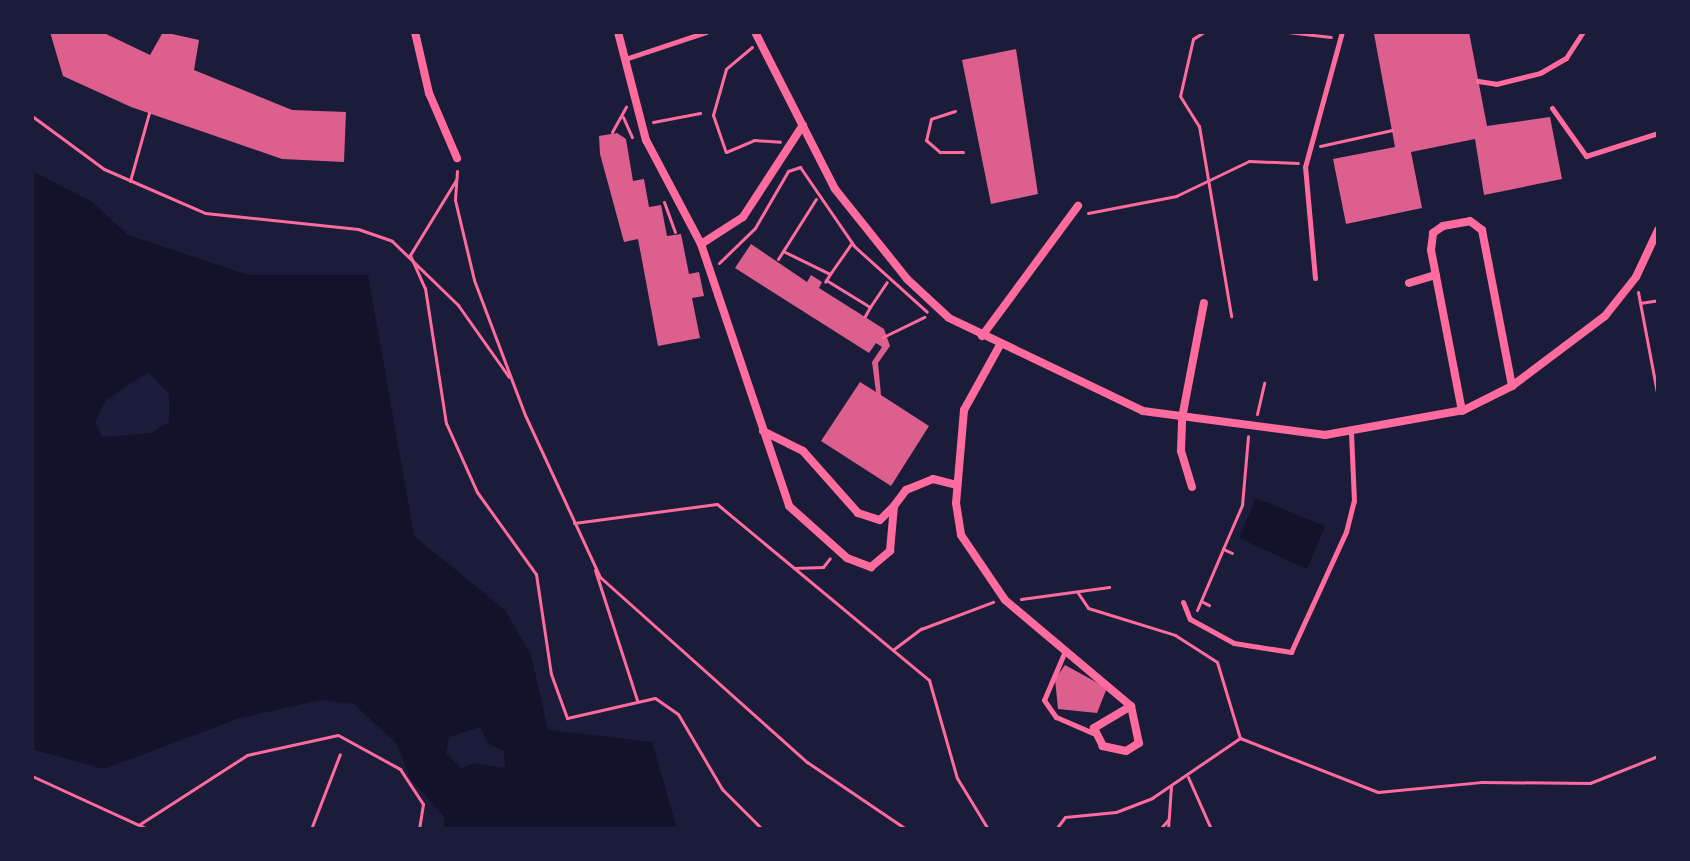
<!DOCTYPE html>
<html>
<head>
<meta charset="utf-8">
<style>
	body { margin:0 }
	#map { position:relative; width:1690px; height:861px; overflow:hidden; background:#1b1b3a; font-family:Rubik,sans-serif }
	div>[style] { position:absolute }
	.water>* { inset:0; background:#12122b }
	.building>* { inset:0; background:#dd5f8e }
	.path>* { height:3px; margin:-1.5px; padding:0 1.5px; transform-origin:1.5px; border-radius:1.5px; background:#ff6b9d }
	.service>* { height:5px; margin:-2.5px; padding:0 2.5px; transform-origin:2.5px; border-radius:2.5px; background:#ff6b9d }
	.minor>* { height:8px; margin:-4px; padding:0 4px; transform-origin:4px; border-radius:4px; background:#ff6b9d }
	span { translate:-50% -50%; white-space:nowrap; text-align:center; line-height:1.15; -webkit-text-stroke:7px #1b1b3a; paint-order:stroke }
	.frame { position:absolute; inset:0; border:34px solid #1b1b3a; pointer-events:none }
</style>
</head>
<body>
<div id="map">
	<div class="water">
		<i style="clip-path:polygon(evenodd,32px 171px,92px 202px,128px 235px,248px 275px,368px 275px,414px 536px,505px 610px,531px 655px,548px 730px,652px 742px,677px 829px,444px 829px,444px 817px,410px 778px,397px 744px,354px 704px,320px 700px,237px 719px,104px 769px,32px 749px,32px 171px,148px 372px,169px 394px,169px 422px,151px 433px,102px 437px,95px 422px,106px 400px,148px 372px,32px 171px,480px 727px,488px 743px,504px 751px,505px 768px,473px 763px,462px 769px,446px 753px,449px 737px,480px 727px)"></i>
		<i style="clip-path:polygon(1256px 498px,1325px 526px,1307px 569px,1239px 538px)"></i>
	</div>
	<div class="building">
		<i style="clip-path:polygon(50px 32px,102px 32px,150px 55px,163px 32px,199px 40px,194px 70px,292px 110px,346px 112px,344px 162px,282px 159px,131px 107px,63px 76px)"></i>
		<i style="clip-path:polygon(1469px 32px,1487px 126px,1550px 117px,1562px 179px,1484px 195px,1475px 139px,1411px 152px,1422px 208px,1346px 224px,1333px 159px,1395px 147px,1374px 34px)"></i>
		<i style="clip-path:polygon(1016px 49px,1038px 194px,991px 204px,962px 60px)"></i>
		<i style="clip-path:polygon(617px 133px,626px 139px,633px 181px,644px 179px,649px 207px,661px 205px,667px 236px,681px 234px,689px 274px,699px 272px,704px 296px,692px 298px,700px 338px,658px 346px,638px 239px,624px 242px,600px 154px,599px 136px)"></i>
		<i style="clip-path:polygon(751px 244px,807px 282px,811px 275px,822px 282px,819px 288px,884px 329px,890px 346px,878px 363px,881px 395px,929px 426px,891px 486px,821px 441px,860px 382px,876px 392px,872px 362px,882px 347px,876px 343px,869px 353px,735px 268px)"></i>
		<i style="clip-path:polygon(1065px 665px,1107px 688px,1097px 713px,1058px 709px,1055px 679px)"></i>
	</div>
	<div class="path">
		<i style="left:1204px;top:32px;width:13px;rotate:148deg"></i>
		<i style="left:1193px;top:39px;width:58px;rotate:102.8deg"></i>
		<i style="left:1180px;top:96px;width:36px;rotate:58deg"></i>
		<i style="left:1199px;top:126px;width:193px;rotate:80.4deg"></i>
		<i style="left:1287px;top:32px;width:44px;rotate:6.5deg"></i>
		<i style="left:752px;top:47px;width:34px;rotate:140deg"></i>
		<i style="left:726px;top:69px;width:48px;rotate:105.8deg"></i>
		<i style="left:713px;top:115px;width:39px;rotate:71deg"></i>
		<i style="left:726px;top:152px;width:30px;rotate:-23deg"></i>
		<i style="left:754px;top:140px;width:26px;rotate:4deg"></i>
		<i style="left:955px;top:111px;width:25px;rotate:162deg"></i>
		<i style="left:931px;top:119px;width:22px;rotate:103deg"></i>
		<i style="left:926px;top:140px;width:18px;rotate:41deg"></i>
		<i style="left:940px;top:152px;width:23px"></i>
		<i style="left:32px;top:116px;width:89px;rotate:36.4deg"></i>
		<i style="left:104px;top:169px;width:110px;rotate:23.5deg"></i>
		<i style="left:205px;top:213px;width:154px;rotate:6deg"></i>
		<i style="left:358px;top:229px;width:36px;rotate:19deg"></i>
		<i style="left:392px;top:241px;width:92px;rotate:44.1deg"></i>
		<i style="left:458px;top:305px;width:88px;rotate:54.7deg"></i>
		<i style="left:623px;top:117px;width:22px;rotate:66deg"></i>
		<i style="left:653px;top:122px;width:48px;rotate:-10.8deg"></i>
		<i style="left:612px;top:132px;width:29px;rotate:-61deg"></i>
		<i style="left:1320px;top:146px;width:74px;rotate:-12.5deg"></i>
		<i style="left:457px;top:171px;width:29px;rotate:94deg"></i>
		<i style="left:455px;top:200px;width:82px;rotate:76.6deg"></i>
		<i style="left:474px;top:280px;width:144px;rotate:69.3deg"></i>
		<i style="left:525px;top:415px;width:179px;rotate:65.2deg"></i>
		<i style="left:600px;top:577px;width:278px;rotate:41.8deg"></i>
		<i style="left:807px;top:762px;width:120px;rotate:34.1deg"></i>
		<i style="left:130px;top:181px;width:71px;rotate:-74.4deg"></i>
		<i style="left:664px;top:202px;width:32px;rotate:70deg"></i>
		<i style="left:1088px;top:213px;width:90px;rotate:-10.9deg"></i>
		<i style="left:1176px;top:196px;width:81px;rotate:-25.6deg"></i>
		<i style="left:1249px;top:161px;width:49px;rotate:2.3deg"></i>
		<i style="left:783px;top:251px;width:52px;rotate:26.1deg"></i>
		<i style="left:830px;top:274px;width:9px;rotate:122deg"></i>
		<i style="left:410px;top:255px;width:36px;rotate:66deg"></i>
		<i style="left:425px;top:288px;width:137px;rotate:81.2deg"></i>
		<i style="left:446px;top:423px;width:76px;rotate:65.8deg"></i>
		<i style="left:477px;top:492px;width:101px;rotate:54.3deg"></i>
		<i style="left:536px;top:574px;width:101px;rotate:81.5deg"></i>
		<i style="left:551px;top:674px;width:47px;rotate:70deg"></i>
		<i style="left:567px;top:718px;width:90px;rotate:-12.8deg"></i>
		<i style="left:655px;top:698px;width:28px;rotate:35deg"></i>
		<i style="left:678px;top:714px;width:87px;rotate:59.6deg"></i>
		<i style="left:722px;top:789px;width:57px;rotate:45deg"></i>
		<i style="left:410px;top:255px;width:88px;rotate:-58.5deg"></i>
		<i style="left:778px;top:259px;width:71px;rotate:-57.7deg"></i>
		<i style="left:719px;top:263px;width:50px;rotate:-44.2deg"></i>
		<i style="left:755px;top:228px;width:66px;rotate:-59.9deg"></i>
		<i style="left:788px;top:171px;width:13px;rotate:-18deg"></i>
		<i style="left:800px;top:167px;width:96px;rotate:55.6deg"></i>
		<i style="left:854px;top:246px;width:98px;rotate:42.1deg"></i>
		<i style="left:830px;top:274px;width:37px;rotate:-55deg"></i>
		<i style="left:826px;top:280px;width:52px;rotate:31.5deg"></i>
		<i style="left:870px;top:307px;width:30px;rotate:-56deg"></i>
		<i style="left:1638px;top:292px;width:108px;rotate:79.3deg"></i>
		<i style="left:1640px;top:303px;width:18px;rotate:-9deg"></i>
		<i style="left:865px;top:316px;width:10px;rotate:-61deg"></i>
		<i style="left:883px;top:337px;width:46px;rotate:-26deg"></i>
		<i style="left:1257px;top:414px;width:32px;rotate:-77deg"></i>
		<i style="left:574px;top:523px;width:144px;rotate:-7.6deg"></i>
		<i style="left:717px;top:504px;width:276px;rotate:39.7deg"></i>
		<i style="left:929px;top:680px;width:102px;rotate:74.1deg"></i>
		<i style="left:957px;top:778px;width:60px;rotate:58.7deg"></i>
		<i style="left:1232px;top:553px;width:10px;rotate:-156deg"></i>
		<i style="left:1223px;top:549px;width:48px;rotate:-66.6deg"></i>
		<i style="left:1242px;top:505px;width:69px;rotate:-85deg"></i>
		<i style="left:794px;top:568px;width:29px;rotate:-2deg"></i>
		<i style="left:823px;top:567px;width:11px;rotate:-52deg"></i>
		<i style="left:595px;top:570px;width:137px;rotate:72.1deg"></i>
		<i style="left:1078px;top:593px;width:18px;rotate:56deg"></i>
		<i style="left:1088px;top:608px;width:91px;rotate:17.2deg"></i>
		<i style="left:1175px;top:635px;width:50px;rotate:32.7deg"></i>
		<i style="left:1217px;top:662px;width:79px;rotate:73.2deg"></i>
		<i style="left:1021px;top:599px;width:89px;rotate:-7.8deg"></i>
		<i style="left:1201px;top:601px;width:9px;rotate:27deg"></i>
		<i style="left:1197px;top:610px;width:66px;rotate:-66.9deg"></i>
		<i style="left:894px;top:649px;width:34px;rotate:-37deg"></i>
		<i style="left:921px;top:629px;width:77px;rotate:-20.6deg"></i>
		<i style="left:32px;top:776px;width:128px;rotate:24.6deg"></i>
		<i style="left:1188px;top:777px;width:57px;rotate:66.1deg"></i>
		<i style="left:140px;top:824px;width:127px;rotate:-32.8deg"></i>
		<i style="left:247px;top:755px;width:93px;rotate:-12.4deg"></i>
		<i style="left:338px;top:735px;width:71px;rotate:28.7deg"></i>
		<i style="left:400px;top:769px;width:42px;rotate:56.7deg"></i>
		<i style="left:423px;top:804px;width:25px;rotate:99deg"></i>
		<i style="left:311px;top:829px;width:80px;rotate:-68.9deg"></i>
		<i style="left:1056px;top:829px;width:15px;rotate:-53deg"></i>
		<i style="left:1065px;top:817px;width:51px;rotate:-5.6deg"></i>
		<i style="left:1116px;top:812px;width:39px;rotate:-21deg"></i>
		<i style="left:1152px;top:798px;width:107px;rotate:-34.3deg"></i>
		<i style="left:1240px;top:738px;width:148px;rotate:21.4deg"></i>
		<i style="left:1378px;top:792px;width:103px;rotate:-5.5deg"></i>
		<i style="left:1481px;top:782px;width:109px;rotate:0.5deg"></i>
		<i style="left:1590px;top:783px;width:73px;rotate:-21.7deg"></i>
		<i style="left:1160px;top:829px;width:12px;rotate:-48deg"></i>
		<i style="left:1168px;top:829px;width:43px;rotate:-86deg"></i>
	</div>
	<div class="service">
		<i style="left:625px;top:59px;width:85px;rotate:-18.4deg"></i>
		<i style="left:1478px;top:81px;width:18px;rotate:9deg"></i>
		<i style="left:1496px;top:84px;width:45px;rotate:-14deg"></i>
		<i style="left:1540px;top:73px;width:30px;rotate:-30deg"></i>
		<i style="left:1566px;top:58px;width:31px;rotate:-57deg"></i>
		<i style="left:1552px;top:108px;width:59px;rotate:54.7deg"></i>
		<i style="left:1586px;top:156px;width:76px;rotate:-17.7deg"></i>
		<i style="left:1315px;top:278px;width:111px;rotate:-95.1deg"></i>
		<i style="left:1305px;top:167px;width:140px;rotate:-74.7deg"></i>
		<i style="left:1183px;top:602px;width:18px;rotate:68deg"></i>
		<i style="left:1190px;top:619px;width:50px;rotate:28.6deg"></i>
		<i style="left:1234px;top:643px;width:58px;rotate:9deg"></i>
		<i style="left:1291px;top:652px;width:132px;rotate:-65.4deg"></i>
		<i style="left:1346px;top:532px;width:32px;rotate:-76deg"></i>
		<i style="left:1354px;top:501px;width:68px;rotate:-92.5deg"></i>
		<i style="left:1065px;top:651px;width:53px;rotate:113.2deg"></i>
		<i style="left:1044px;top:700px;width:21px;rotate:55deg"></i>
		<i style="left:1056px;top:717px;width:40px;rotate:23.4deg"></i>
	</div>
	<div class="minor">
		<i style="left:415px;top:32px;width:63px;rotate:77.1deg"></i>
		<i style="left:429px;top:93px;width:71px;rotate:66.7deg"></i>
		<i style="left:618px;top:32px;width:112px;rotate:75.5deg"></i>
		<i style="left:646px;top:140px;width:118px;rotate:62.1deg"></i>
		<i style="left:755px;top:32px;width:176px;rotate:63deg"></i>
		<i style="left:835px;top:189px;width:115px;rotate:51.3deg"></i>
		<i style="left:907px;top:279px;width:57px;rotate:42.9deg"></i>
		<i style="left:949px;top:318px;width:215px;rotate:25.6deg"></i>
		<i style="left:1143px;top:411px;width:184px;rotate:7.5deg"></i>
		<i style="left:1325px;top:435px;width:141px;rotate:-10.2deg"></i>
		<i style="left:1464px;top:410px;width:54px;rotate:-26.6deg"></i>
		<i style="left:1512px;top:386px;width:116px;rotate:-37deg"></i>
		<i style="left:1605px;top:316px;width:50px;rotate:-51.5deg"></i>
		<i style="left:1636px;top:277px;width:52px;rotate:-64.9deg"></i>
		<i style="left:803px;top:125px;width:110px;rotate:123.1deg"></i>
		<i style="left:743px;top:217px;width:50px;rotate:147.3deg"></i>
		<i style="left:701px;top:244px;width:276px;rotate:71.4deg"></i>
		<i style="left:789px;top:506px;width:78px;rotate:41.9deg"></i>
		<i style="left:847px;top:558px;width:26px;rotate:21deg"></i>
		<i style="left:871px;top:567px;width:25px;rotate:-40deg"></i>
		<i style="left:890px;top:551px;width:45px;rotate:-84.9deg"></i>
		<i style="left:894px;top:506px;width:20px;rotate:-53deg"></i>
		<i style="left:906px;top:490px;width:29px;rotate:-22deg"></i>
		<i style="left:933px;top:479px;width:25px;rotate:14deg"></i>
		<i style="left:1409px;top:283px;width:28px;rotate:-17deg"></i>
		<i style="left:982px;top:336px;width:162px;rotate:-53.6deg"></i>
		<i style="left:1000px;top:345px;width:74px;rotate:119deg"></i>
		<i style="left:964px;top:410px;width:93px;rotate:94.9deg"></i>
		<i style="left:956px;top:503px;width:32px;rotate:81deg"></i>
		<i style="left:961px;top:535px;width:78px;rotate:55.9deg"></i>
		<i style="left:1005px;top:600px;width:165px;rotate:40.1deg"></i>
		<i style="left:1131px;top:706px;width:38px;rotate:78deg"></i>
		<i style="left:1139px;top:743px;width:15px;rotate:148deg"></i>
		<i style="left:1126px;top:751px;width:24px;rotate:-168deg"></i>
		<i style="left:1103px;top:746px;width:20px;rotate:-117deg"></i>
		<i style="left:1094px;top:728px;width:43px;rotate:-30.7deg"></i>
		<i style="left:1462px;top:411px;width:164px;rotate:-100.9deg"></i>
		<i style="left:1431px;top:250px;width:17px;rotate:-83deg"></i>
		<i style="left:1433px;top:233px;width:12px;rotate:-35deg"></i>
		<i style="left:1443px;top:226px;width:27px;rotate:-10deg"></i>
		<i style="left:1470px;top:221px;width:15px;rotate:37deg"></i>
		<i style="left:1482px;top:230px;width:159px;rotate:79.1deg"></i>
		<i style="left:763px;top:431px;width:45px;rotate:26.6deg"></i>
		<i style="left:803px;top:451px;width:83px;rotate:48.4deg"></i>
		<i style="left:858px;top:513px;width:23px;rotate:18deg"></i>
		<i style="left:880px;top:520px;width:18px;rotate:-45deg"></i>
		<i style="left:1192px;top:487px;width:38px;rotate:-107deg"></i>
		<i style="left:1181px;top:451px;width:33px;rotate:-88deg"></i>
		<i style="left:1182px;top:418px;width:117px;rotate:-79.2deg"></i>
	</div>
	<div class="frame"></div>
</div>
</body>
</html>
